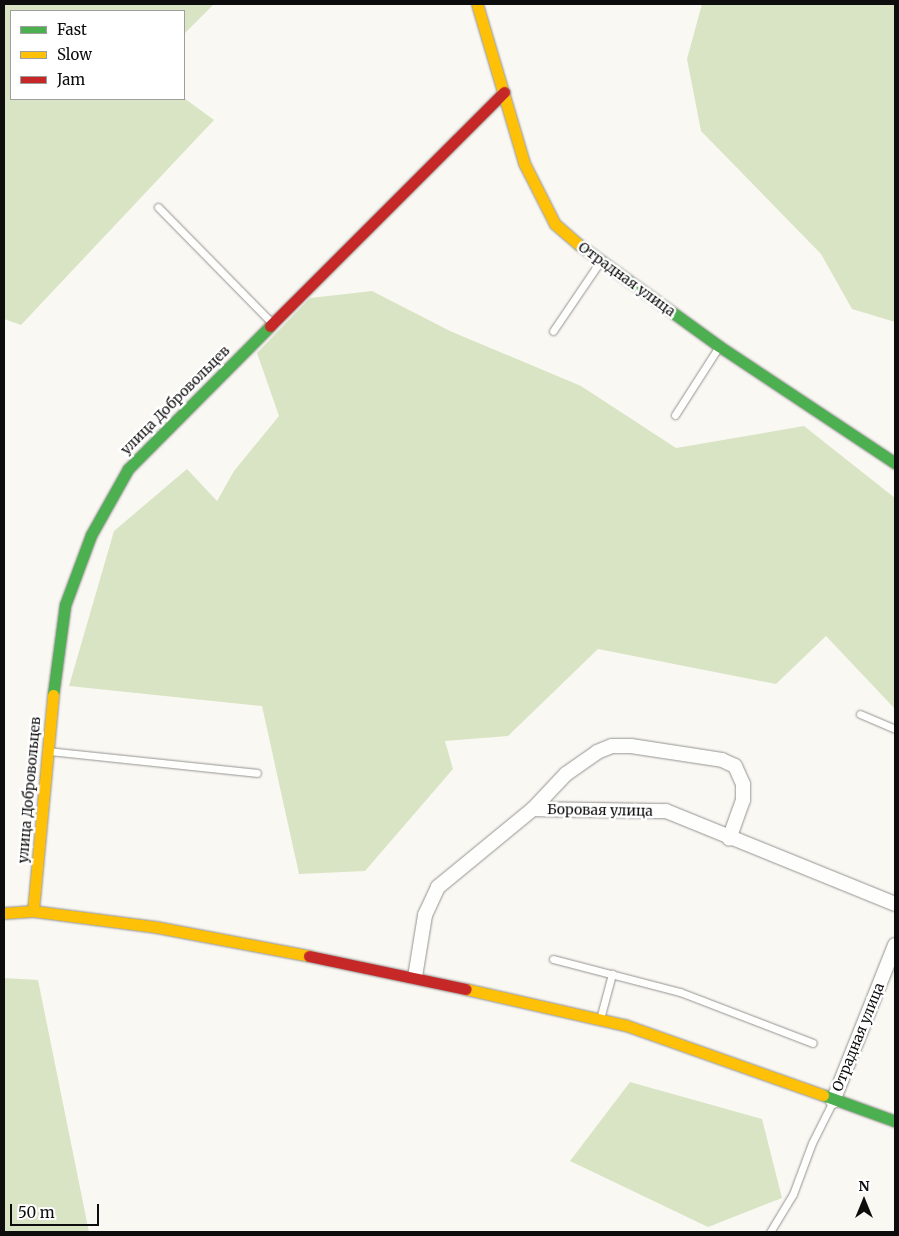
<!DOCTYPE html>
<html>
<head>
<meta charset="utf-8">
<style>
	body { margin:0 }
	#map { position:relative; width:899px; height:1236px; overflow:hidden; background:#faf8f3; font-family:Merriweather,serif }
	div>[style] { position:absolute }
	.forest>* { inset:0; background:#d9e4c4 }
	.roads { filter:drop-shadow(0 0 1px #949391) drop-shadow(0 0 1px #949391) }
	.lane>* { height:7px; margin:-3.5px; padding:0 3.5px; transform-origin:3.5px; border-radius:3.5px; background:#fefefd }
	.street>* { height:14px; margin:-7px; padding:0 7px; transform-origin:7px; border-radius:7px; background:#fefefd }
	.fast>* { height:11px; margin:-5.5px; padding:0 5.5px; transform-origin:5.5px; border-radius:5.5px; background:#4caf50 }
	.slow>* { height:11px; margin:-5.5px; padding:0 5.5px; transform-origin:5.5px; border-radius:5.5px; background:#ffc107 }
	.jam>* { height:11px; margin:-5.5px; padding:0 5.5px; transform-origin:5.5px; border-radius:5.5px; background:#c62828 }
	span { translate:-50% -50%; white-space:nowrap; text-align:center; line-height:1.15; -webkit-text-stroke:5px #fff; paint-order:stroke }
	.street-label { font-size:14px; color:#0d0d0d }
	.frame { position:absolute; inset:0; border:5px solid #0d0d0d; pointer-events:none }
	.legend { position:absolute; left:10px; top:10px; width:175px; height:90px; box-sizing:border-box; background:#fff; border:1px solid #9e9e9e; margin:0; padding:6px 9px; list-style:none; font-size:15px; color:#0d0d0d }
	.legend li { display:flex; align-items:center; gap:10px; height:25px }
	.legend b { width:25px; border:1px solid #9e9e9e }
	.north { position:absolute; left:839px; top:1176px; width:50px; height:50px; -webkit-text-stroke:4px #fff; paint-order:stroke; rotate:0deg; font-size:14px; font-weight:700; line-height:20px; text-align:center; color:#0d0d0d }
	.north::after { content:''; display:block; margin:auto; width:18px; height:22px; background:#0d0d0d; clip-path:polygon(50% 0,100% 100%,50% 72%,0 100%) }
	.scale { position:absolute; left:10px; top:1204px; width:89px; height:22px; box-sizing:border-box; border:2px solid #0d0d0d; border-top:0; padding-left:6px; font-size:15px; line-height:18px; white-space:nowrap; color:#0d0d0d; -webkit-text-stroke:4px #fff; paint-order:stroke }
</style>
</head>
<body>
<div id="map">
	<div class="forest">
		<i style="clip-path:polygon(4px 4px,214px 4px,184px 34px,184px 11px,11px 11px,11px 99px,184px 98px,214px 120px,21px 325px,4px 319px)"></i>
		<i style="clip-path:polygon(702px 4px,895px 4px,895px 322px,852px 309px,821px 254px,701px 131px,687px 59px)"></i>
		<i style="clip-path:polygon(372px 291px,450px 331px,581px 386px,676px 448px,804px 426px,895px 498px,895px 709px,826px 636px,776px 684px,598px 649px,508px 736px,445px 741px,453px 769px,365px 871px,299px 874px,262px 706px,69px 686px,114px 531px,187px 469px,217px 501px,234px 471px,279px 416px,257px 353px,310px 298px)"></i>
		<i style="clip-path:polygon(4px 978px,38px 980px,89px 1232px,4px 1232px)"></i>
		<i style="clip-path:polygon(630px 1082px,762px 1119px,782px 1198px,708px 1227px,570px 1161px)"></i>
	</div>
	<div class="roads">
		<div class="lane">
			<i style="left:158px;top:207px;width:163px;rotate:45.5deg"></i>
			<i style="left:553px;top:331px;width:82px;rotate:-55.9deg"></i>
			<i style="left:675px;top:415px;width:80px;rotate:-57.3deg"></i>
			<i style="left:860px;top:714px;width:38px;rotate:23deg"></i>
			<i style="left:48px;top:751px;width:210px;rotate:6deg"></i>
			<i style="left:553px;top:959px;width:131px;rotate:14.6deg"></i>
			<i style="left:680px;top:992px;width:142px;rotate:21deg"></i>
			<i style="left:600px;top:1019px;width:47px;rotate:-75.1deg"></i>
			<i style="left:770px;top:1232px;width:44px;rotate:-58.8deg"></i>
			<i style="left:793px;top:1194px;width:54px;rotate:-69.6deg"></i>
			<i style="left:812px;top:1143px;width:47px;rotate:-63.4deg"></i>
		</div>
		<div class="street">
			<i style="left:533px;top:809px;width:48px;rotate:-46.7deg"></i>
			<i style="left:566px;top:774px;width:38px;rotate:-35deg"></i>
			<i style="left:597px;top:752px;width:16px;rotate:-22deg"></i>
			<i style="left:612px;top:746px;width:19px"></i>
			<i style="left:631px;top:746px;width:92px;rotate:8.7deg"></i>
			<i style="left:722px;top:760px;width:14px;rotate:25deg"></i>
			<i style="left:735px;top:766px;width:20px;rotate:66deg"></i>
			<i style="left:743px;top:784px;width:16px;rotate:90deg"></i>
			<i style="left:743px;top:800px;width:41px;rotate:109.7deg"></i>
			<i style="left:415px;top:977px;width:63px;rotate:-80.8deg"></i>
			<i style="left:425px;top:915px;width:31px;rotate:-65deg"></i>
			<i style="left:438px;top:887px;width:123px;rotate:-39.4deg"></i>
			<i style="left:533px;top:809px;width:133px;rotate:0.9deg"></i>
			<i style="left:666px;top:811px;width:247px;rotate:22.1deg"></i>
			<i style="left:833px;top:1101px;width:168px;rotate:-68.3deg"></i>
		</div>
		<div class="fast">
			<i style="left:578px;top:244px;width:174px;rotate:35.9deg"></i>
			<i style="left:719px;top:346px;width:211px;rotate:33.6deg"></i>
			<i style="left:53px;top:695px;width:91px;rotate:-82.4deg"></i>
			<i style="left:65px;top:605px;width:75px;rotate:-69.6deg"></i>
			<i style="left:91px;top:535px;width:76px;rotate:-60.7deg"></i>
			<i style="left:128px;top:469px;width:202px;rotate:-45.2deg"></i>
			<i style="left:823px;top:1095px;width:77px;rotate:19.9deg"></i>
		</div>
		<div class="slow">
			<i style="left:477px;top:4px;width:166px;rotate:73.5deg"></i>
			<i style="left:524px;top:163px;width:68px;rotate:63.1deg"></i>
			<i style="left:555px;top:224px;width:30px;rotate:41deg"></i>
			<i style="left:33px;top:911px;width:217px;rotate:-84.7deg"></i>
			<i style="left:4px;top:913px;width:29px;rotate:-4deg"></i>
			<i style="left:33px;top:911px;width:124px;rotate:7.4deg"></i>
			<i style="left:156px;top:927px;width:156px;rotate:10.7deg"></i>
			<i style="left:466px;top:989px;width:163px;rotate:12.8deg"></i>
			<i style="left:625px;top:1025px;width:210px;rotate:19.5deg"></i>
		</div>
		<div class="jam">
			<i style="left:270px;top:326px;width:331px;rotate:-45deg"></i>
			<i style="left:309px;top:956px;width:160px;rotate:11.9deg"></i>
		</div>
	</div>
	<div class="street-label">
		<span style="left:627px;top:279px;rotate:36deg">Отрадная улица</span>
		<span style="left:175px;top:400px;rotate:-45deg">улица Добровольцев</span>
		<span style="left:29px;top:790px;rotate:-85deg">улица Добровольцев</span>
		<span style="left:600px;top:810px;rotate:1deg">Боровая улица</span>
		<span style="left:858px;top:1037px;rotate:-68deg">Отрадная улица</span>
	</div>
	<div class="frame"></div>
	<ul class="legend">
	<li><b style="height:6px;background:#4caf50"></b>Fast</li>
	<li><b style="height:6px;background:#ffc107"></b>Slow</li>
	<li><b style="height:6px;background:#c62828"></b>Jam</li>
	</ul>
	<div class="north">N</div>
	<div class="scale">50 m</div>
</div>
</body>
</html>
